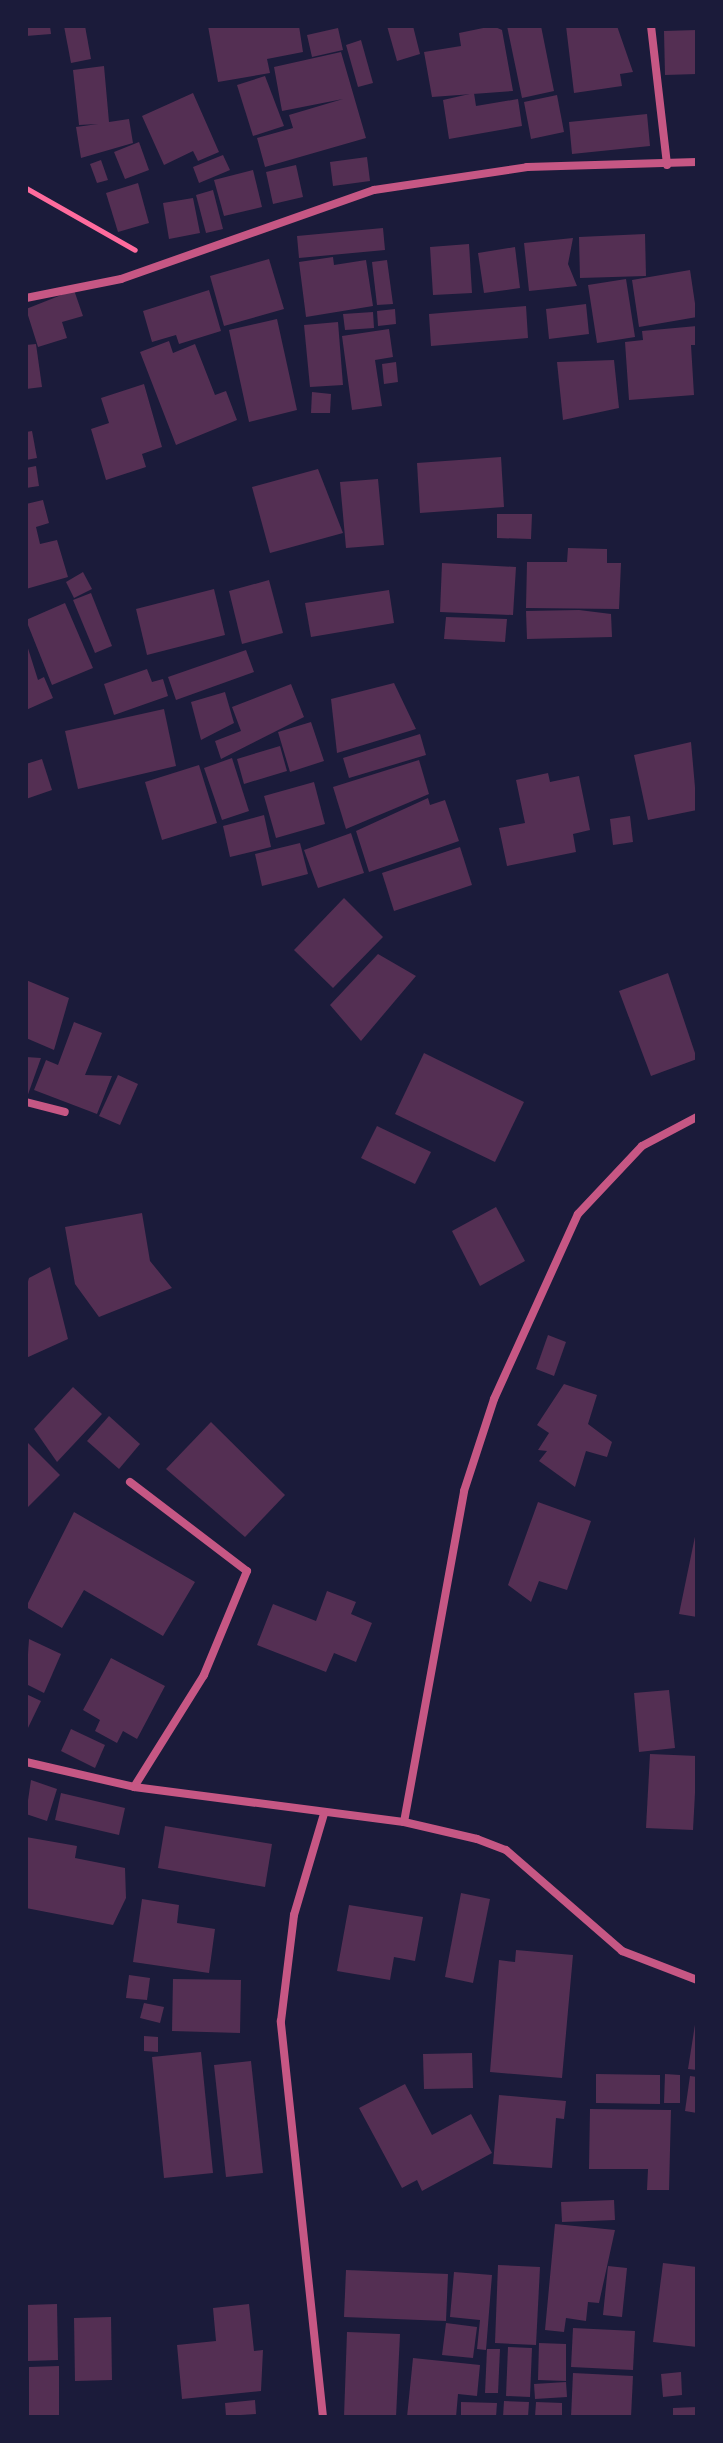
<!DOCTYPE html>
<html>
<head>
<meta charset="utf-8">
<style>
	body { margin:0 }
	#map { position:relative; width:723px; height:2443px; overflow:hidden; background:#1b1b3a; font-family:"Fira Sans Condensed",sans-serif }
	div>[style] { position:absolute }
	.building>* { inset:0; background:#542f53 }
	.path>* { height:5px; margin:-2.5px; padding:0 2.5px; transform-origin:2.5px; border-radius:2.5px; background:#ff6b9d }
	.minor>* { height:8px; margin:-4px; padding:0 4px; transform-origin:4px; border-radius:4px; background:#c65784 }
	span { translate:-50% -50%; white-space:nowrap; text-align:center; line-height:1.15; -webkit-text-stroke:7px #1b1b3a; paint-order:stroke }
	.frame { position:absolute; inset:0; border:28px solid #1b1b3a; pointer-events:none }
</style>
</head>
<body>
<div id="map">
	<div class="building">
		<i style="clip-path:polygon(26px 26px,50px 26px,51px 34px,26px 36px)"></i>
		<i style="clip-path:polygon(64px 26px,85px 26px,91px 59px,71px 63px)"></i>
		<i style="clip-path:polygon(208px 26px,299px 26px,303px 52px,267px 59px,270px 73px,218px 82px)"></i>
		<i style="clip-path:polygon(387px 26px,413px 26px,420px 54px,397px 61px)"></i>
		<i style="clip-path:polygon(493px 26px,502px 30px,513px 91px,432px 97px,424px 52px,461px 46px,459px 33px)"></i>
		<i style="clip-path:polygon(507px 26px,541px 26px,554px 91px,522px 98px)"></i>
		<i style="clip-path:polygon(566px 26px,617px 26px,633px 72px,620px 74px,622px 86px,574px 93px)"></i>
		<i style="clip-path:polygon(338px 28px,343px 50px,312px 57px,307px 35px)"></i>
		<i style="clip-path:polygon(697px 30px,697px 74px,665px 75px,664px 31px)"></i>
		<i style="clip-path:polygon(361px 40px,373px 83px,358px 87px,346px 45px)"></i>
		<i style="clip-path:polygon(341px 52px,366px 138px,265px 167px,257px 138px,293px 128px,289px 115px,343px 99px,282px 111px,274px 67px)"></i>
		<i style="clip-path:polygon(104px 66px,109px 122px,129px 119px,133px 143px,81px 158px,76px 127px,98px 124px,79px 125px,73px 70px)"></i>
		<i style="clip-path:polygon(265px 76px,284px 126px,253px 136px,237px 85px)"></i>
		<i style="clip-path:polygon(193px 93px,219px 152px,198px 161px,193px 151px,164px 165px,142px 116px)"></i>
		<i style="clip-path:polygon(474px 93px,476px 106px,518px 99px,522px 126px,449px 139px,443px 100px)"></i>
		<i style="clip-path:polygon(557px 95px,564px 132px,531px 139px,524px 102px)"></i>
		<i style="clip-path:polygon(647px 114px,650px 146px,572px 154px,569px 122px)"></i>
		<i style="clip-path:polygon(139px 142px,149px 170px,125px 179px,114px 152px)"></i>
		<i style="clip-path:polygon(223px 155px,230px 170px,199px 183px,193px 167px)"></i>
		<i style="clip-path:polygon(367px 157px,370px 181px,333px 186px,330px 162px)"></i>
		<i style="clip-path:polygon(101px 160px,108px 180px,97px 183px,90px 164px)"></i>
		<i style="clip-path:polygon(296px 165px,303px 197px,273px 204px,266px 172px)"></i>
		<i style="clip-path:polygon(253px 170px,262px 207px,224px 216px,214px 180px)"></i>
		<i style="clip-path:polygon(138px 183px,149px 223px,118px 232px,106px 193px)"></i>
		<i style="clip-path:polygon(213px 190px,223px 229px,206px 233px,196px 195px)"></i>
		<i style="clip-path:polygon(193px 198px,200px 233px,169px 239px,163px 203px)"></i>
		<i style="clip-path:polygon(383px 228px,385px 250px,299px 258px,297px 236px)"></i>
		<i style="clip-path:polygon(645px 234px,646px 276px,580px 278px,579px 237px)"></i>
		<i style="clip-path:polygon(573px 238px,568px 264px,577px 286px,529px 291px,524px 243px)"></i>
		<i style="clip-path:polygon(469px 244px,472px 293px,433px 295px,430px 247px)"></i>
		<i style="clip-path:polygon(515px 247px,520px 288px,484px 293px,478px 253px)"></i>
		<i style="clip-path:polygon(333px 257px,334px 265px,366px 260px,373px 306px,306px 317px,299px 262px)"></i>
		<i style="clip-path:polygon(269px 259px,284px 309px,224px 326px,210px 276px)"></i>
		<i style="clip-path:polygon(387px 260px,393px 304px,377px 305px,372px 262px)"></i>
		<i style="clip-path:polygon(690px 270px,697px 317px,639px 327px,632px 280px)"></i>
		<i style="clip-path:polygon(626px 279px,635px 337px,597px 343px,588px 285px)"></i>
		<i style="clip-path:polygon(74px 290px,83px 316px,62px 322px,67px 338px,38px 347px,26px 309px)"></i>
		<i style="clip-path:polygon(209px 290px,221px 331px,179px 344px,176px 335px,152px 342px,143px 311px)"></i>
		<i style="clip-path:polygon(586px 304px,589px 334px,549px 339px,546px 309px)"></i>
		<i style="clip-path:polygon(526px 306px,528px 338px,431px 346px,429px 314px)"></i>
		<i style="clip-path:polygon(395px 309px,396px 324px,378px 326px,377px 311px)"></i>
		<i style="clip-path:polygon(373px 312px,374px 328px,345px 330px,343px 314px)"></i>
		<i style="clip-path:polygon(277px 319px,297px 410px,249px 422px,229px 330px)"></i>
		<i style="clip-path:polygon(338px 322px,343px 385px,310px 387px,304px 325px)"></i>
		<i style="clip-path:polygon(697px 326px,697px 345px,691px 345px,694px 395px,629px 400px,625px 342px,643px 340px,642px 331px)"></i>
		<i style="clip-path:polygon(389px 329px,393px 357px,375px 360px,382px 406px,352px 410px,342px 336px)"></i>
		<i style="clip-path:polygon(169px 341px,173px 353px,195px 344px,215px 395px,226px 391px,237px 420px,176px 445px,140px 352px)"></i>
		<i style="clip-path:polygon(36px 344px,42px 387px,26px 389px,26px 345px)"></i>
		<i style="clip-path:polygon(614px 360px,619px 408px,563px 420px,557px 362px)"></i>
		<i style="clip-path:polygon(396px 362px,398px 382px,384px 384px,382px 364px)"></i>
		<i style="clip-path:polygon(144px 384px,162px 447px,142px 454px,146px 467px,106px 480px,91px 429px,109px 423px,101px 398px)"></i>
		<i style="clip-path:polygon(312px 392px,331px 394px,330px 413px,311px 413px)"></i>
		<i style="clip-path:polygon(32px 431px,37px 458px,26px 460px,26px 432px)"></i>
		<i style="clip-path:polygon(501px 457px,504px 507px,420px 513px,417px 463px)"></i>
		<i style="clip-path:polygon(36px 466px,39px 486px,26px 488px,26px 468px)"></i>
		<i style="clip-path:polygon(318px 469px,343px 533px,270px 553px,252px 487px)"></i>
		<i style="clip-path:polygon(378px 479px,384px 545px,346px 548px,340px 482px)"></i>
		<i style="clip-path:polygon(43px 500px,49px 523px,36px 527px,40px 544px,57px 540px,68px 577px,26px 589px,26px 504px)"></i>
		<i style="clip-path:polygon(497px 514px,532px 514px,531px 539px,497px 538px)"></i>
		<i style="clip-path:polygon(568px 548px,607px 549px,607px 563px,621px 563px,619px 609px,526px 608px,527px 562px,567px 562px)"></i>
		<i style="clip-path:polygon(442px 563px,516px 567px,513px 615px,440px 612px)"></i>
		<i style="clip-path:polygon(83px 572px,92px 589px,74px 598px,66px 582px)"></i>
		<i style="clip-path:polygon(269px 580px,283px 633px,242px 644px,229px 591px)"></i>
		<i style="clip-path:polygon(214px 589px,225px 635px,147px 655px,136px 609px)"></i>
		<i style="clip-path:polygon(389px 590px,394px 623px,311px 637px,305px 603px)"></i>
		<i style="clip-path:polygon(91px 593px,112px 646px,95px 653px,73px 600px)"></i>
		<i style="clip-path:polygon(65px 603px,93px 668px,52px 685px,26px 620px)"></i>
		<i style="clip-path:polygon(579px 610px,611px 614px,612px 637px,527px 639px,526px 611px)"></i>
		<i style="clip-path:polygon(446px 617px,507px 619px,505px 642px,444px 639px)"></i>
		<i style="clip-path:polygon(26px 642px,38px 680px,44px 677px,53px 698px,26px 710px)"></i>
		<i style="clip-path:polygon(246px 650px,254px 672px,176px 700px,168px 677px)"></i>
		<i style="clip-path:polygon(147px 669px,152px 682px,163px 679px,168px 696px,114px 715px,104px 684px)"></i>
		<i style="clip-path:polygon(394px 683px,416px 729px,337px 753px,331px 699px)"></i>
		<i style="clip-path:polygon(291px 684px,304px 717px,221px 759px,215px 741px,241px 731px,232px 707px)"></i>
		<i style="clip-path:polygon(225px 692px,234px 723px,201px 740px,191px 702px)"></i>
		<i style="clip-path:polygon(164px 709px,176px 766px,78px 789px,65px 731px)"></i>
		<i style="clip-path:polygon(311px 722px,324px 761px,290px 772px,278px 732px)"></i>
		<i style="clip-path:polygon(420px 734px,426px 755px,349px 778px,343px 758px)"></i>
		<i style="clip-path:polygon(691px 742px,697px 810px,648px 820px,634px 755px)"></i>
		<i style="clip-path:polygon(280px 746px,287px 771px,244px 784px,237px 759px)"></i>
		<i style="clip-path:polygon(232px 758px,249px 811px,222px 820px,204px 768px)"></i>
		<i style="clip-path:polygon(42px 759px,52px 790px,26px 799px,26px 764px)"></i>
		<i style="clip-path:polygon(419px 760px,429px 794px,346px 829px,333px 787px)"></i>
		<i style="clip-path:polygon(199px 765px,217px 823px,162px 840px,145px 782px)"></i>
		<i style="clip-path:polygon(548px 773px,550px 782px,579px 776px,590px 830px,573px 834px,576px 852px,507px 866px,499px 828px,525px 823px,516px 780px)"></i>
		<i style="clip-path:polygon(314px 782px,325px 824px,276px 838px,264px 796px)"></i>
		<i style="clip-path:polygon(428px 798px,430px 805px,445px 800px,459px 841px,369px 872px,356px 831px)"></i>
		<i style="clip-path:polygon(264px 815px,271px 847px,230px 857px,223px 826px)"></i>
		<i style="clip-path:polygon(630px 816px,633px 842px,613px 845px,610px 819px)"></i>
		<i style="clip-path:polygon(351px 833px,364px 873px,318px 888px,304px 850px)"></i>
		<i style="clip-path:polygon(300px 843px,308px 874px,262px 886px,255px 854px)"></i>
		<i style="clip-path:polygon(460px 847px,472px 885px,394px 911px,382px 873px)"></i>
		<i style="clip-path:polygon(344px 898px,383px 937px,333px 988px,294px 950px)"></i>
		<i style="clip-path:polygon(378px 954px,416px 976px,361px 1041px,330px 1005px)"></i>
		<i style="clip-path:polygon(668px 973px,697px 1059px,651px 1076px,619px 991px)"></i>
		<i style="clip-path:polygon(26px 980px,69px 998px,54px 1050px,26px 1038px)"></i>
		<i style="clip-path:polygon(74px 1022px,102px 1033px,85px 1075px,112px 1076px,97px 1114px,34px 1090px,46px 1060px,58px 1065px)"></i>
		<i style="clip-path:polygon(424px 1053px,524px 1102px,495px 1162px,395px 1114px)"></i>
		<i style="clip-path:polygon(26px 1057px,41px 1058px,26px 1100px)"></i>
		<i style="clip-path:polygon(118px 1075px,138px 1084px,120px 1125px,99px 1116px)"></i>
		<i style="clip-path:polygon(377px 1126px,431px 1152px,415px 1184px,361px 1158px)"></i>
		<i style="clip-path:polygon(496px 1207px,525px 1261px,480px 1286px,452px 1231px)"></i>
		<i style="clip-path:polygon(142px 1213px,150px 1261px,172px 1288px,99px 1317px,75px 1284px,65px 1227px)"></i>
		<i style="clip-path:polygon(50px 1267px,68px 1339px,26px 1358px,26px 1288px,29px 1278px)"></i>
		<i style="clip-path:polygon(548px 1335px,566px 1342px,554px 1376px,536px 1369px)"></i>
		<i style="clip-path:polygon(564px 1384px,597px 1395px,588px 1424px,612px 1442px,607px 1457px,586px 1451px,575px 1487px,539px 1461px,547px 1451px,538px 1450px,549px 1433px,537px 1425px)"></i>
		<i style="clip-path:polygon(73px 1387px,102px 1414px,57px 1462px,34px 1429px)"></i>
		<i style="clip-path:polygon(109px 1416px,140px 1444px,119px 1469px,87px 1441px)"></i>
		<i style="clip-path:polygon(211px 1422px,285px 1495px,245px 1537px,166px 1469px)"></i>
		<i style="clip-path:polygon(26px 1441px,60px 1475px,26px 1509px)"></i>
		<i style="clip-path:polygon(538px 1502px,591px 1521px,567px 1590px,539px 1581px,531px 1602px,508px 1585px)"></i>
		<i style="clip-path:polygon(74px 1512px,195px 1582px,163px 1636px,84px 1590px,62px 1628px,26px 1607px)"></i>
		<i style="clip-path:polygon(697px 1527px,697px 1617px,679px 1614px)"></i>
		<i style="clip-path:polygon(327px 1591px,356px 1602px,351px 1614px,372px 1623px,356px 1662px,334px 1653px,326px 1672px,257px 1645px,273px 1604px,316px 1621px)"></i>
		<i style="clip-path:polygon(29px 1639px,61px 1654px,44px 1693px,26px 1684px)"></i>
		<i style="clip-path:polygon(111px 1658px,165px 1686px,137px 1739px,123px 1731px,117px 1743px,95px 1731px,100px 1720px,83px 1710px)"></i>
		<i style="clip-path:polygon(669px 1690px,675px 1748px,639px 1752px,634px 1693px)"></i>
		<i style="clip-path:polygon(26px 1694px,41px 1701px,26px 1732px)"></i>
		<i style="clip-path:polygon(71px 1729px,105px 1745px,95px 1768px,61px 1751px)"></i>
		<i style="clip-path:polygon(650px 1754px,697px 1756px,693px 1830px,646px 1828px)"></i>
		<i style="clip-path:polygon(31px 1780px,57px 1789px,47px 1821px,26px 1814px)"></i>
		<i style="clip-path:polygon(61px 1793px,125px 1808px,119px 1835px,55px 1820px)"></i>
		<i style="clip-path:polygon(165px 1826px,272px 1844px,265px 1887px,158px 1868px)"></i>
		<i style="clip-path:polygon(26px 1837px,77px 1846px,75px 1858px,125px 1868px,126px 1898px,113px 1925px,26px 1908px)"></i>
		<i style="clip-path:polygon(461px 1893px,490px 1899px,473px 1983px,445px 1977px)"></i>
		<i style="clip-path:polygon(142px 1899px,179px 1905px,177px 1923px,215px 1929px,209px 1973px,133px 1962px)"></i>
		<i style="clip-path:polygon(349px 1905px,423px 1917px,415px 1961px,394px 1957px,390px 1980px,337px 1971px)"></i>
		<i style="clip-path:polygon(516px 1950px,573px 1955px,562px 2078px,490px 2072px,499px 1960px,515px 1962px)"></i>
		<i style="clip-path:polygon(129px 1975px,150px 1978px,147px 2000px,126px 1998px)"></i>
		<i style="clip-path:polygon(173px 1979px,241px 1980px,240px 2033px,172px 2031px)"></i>
		<i style="clip-path:polygon(144px 2003px,164px 2007px,160px 2023px,140px 2018px)"></i>
		<i style="clip-path:polygon(697px 2012px,697px 2070px,688px 2069px)"></i>
		<i style="clip-path:polygon(144px 2036px,158px 2037px,158px 2052px,144px 2051px)"></i>
		<i style="clip-path:polygon(201px 2052px,213px 2173px,164px 2178px,152px 2057px)"></i>
		<i style="clip-path:polygon(472px 2053px,473px 2088px,424px 2089px,423px 2054px)"></i>
		<i style="clip-path:polygon(251px 2061px,263px 2173px,226px 2177px,214px 2065px)"></i>
		<i style="clip-path:polygon(596px 2074px,660px 2075px,660px 2104px,596px 2103px)"></i>
		<i style="clip-path:polygon(665px 2074px,680px 2075px,680px 2103px,664px 2103px)"></i>
		<i style="clip-path:polygon(690px 2076px,697px 2077px,697px 2113px,685px 2111px)"></i>
		<i style="clip-path:polygon(405px 2084px,432px 2135px,471px 2114px,492px 2153px,422px 2191px,417px 2180px,402px 2188px,359px 2108px)"></i>
		<i style="clip-path:polygon(499px 2095px,566px 2101px,564px 2119px,556px 2118px,552px 2168px,493px 2164px)"></i>
		<i style="clip-path:polygon(590px 2109px,671px 2110px,669px 2190px,647px 2190px,648px 2169px,589px 2169px)"></i>
		<i style="clip-path:polygon(614px 2200px,615px 2220px,562px 2222px,561px 2202px)"></i>
		<i style="clip-path:polygon(555px 2224px,615px 2230px,599px 2303px,588px 2302px,586px 2321px,566px 2318px,564px 2332px,545px 2330px)"></i>
		<i style="clip-path:polygon(663px 2263px,697px 2267px,697px 2347px,653px 2342px)"></i>
		<i style="clip-path:polygon(498px 2265px,540px 2267px,536px 2345px,495px 2343px)"></i>
		<i style="clip-path:polygon(608px 2266px,627px 2268px,622px 2317px,603px 2315px)"></i>
		<i style="clip-path:polygon(346px 2270px,448px 2274px,446px 2321px,344px 2317px)"></i>
		<i style="clip-path:polygon(454px 2272px,492px 2275px,486px 2350px,477px 2349px,480px 2320px,450px 2317px)"></i>
		<i style="clip-path:polygon(57px 2304px,58px 2360px,27px 2361px,26px 2305px)"></i>
		<i style="clip-path:polygon(249px 2304px,254px 2351px,263px 2350px,261px 2391px,182px 2399px,177px 2345px,216px 2341px,213px 2308px)"></i>
		<i style="clip-path:polygon(111px 2317px,112px 2380px,75px 2381px,74px 2318px)"></i>
		<i style="clip-path:polygon(446px 2323px,477px 2327px,473px 2358px,442px 2355px)"></i>
		<i style="clip-path:polygon(573px 2328px,635px 2331px,633px 2370px,571px 2367px)"></i>
		<i style="clip-path:polygon(347px 2332px,400px 2334px,396px 2417px,344px 2417px)"></i>
		<i style="clip-path:polygon(539px 2343px,566px 2344px,566px 2381px,538px 2380px)"></i>
		<i style="clip-path:polygon(508px 2347px,532px 2348px,530px 2397px,506px 2396px)"></i>
		<i style="clip-path:polygon(487px 2349px,500px 2349px,498px 2393px,485px 2393px)"></i>
		<i style="clip-path:polygon(413px 2358px,480px 2365px,477px 2396px,458px 2394px,456px 2417px,407px 2417px)"></i>
		<i style="clip-path:polygon(59px 2366px,59px 2415px,29px 2416px,29px 2367px)"></i>
		<i style="clip-path:polygon(681px 2372px,682px 2395px,663px 2397px,661px 2374px)"></i>
		<i style="clip-path:polygon(573px 2373px,633px 2376px,631px 2417px,571px 2417px)"></i>
		<i style="clip-path:polygon(566px 2382px,567px 2397px,535px 2399px,534px 2384px)"></i>
		<i style="clip-path:polygon(255px 2400px,256px 2414px,226px 2416px,225px 2403px)"></i>
		<i style="clip-path:polygon(504px 2401px,529px 2402px,528px 2417px,503px 2417px)"></i>
		<i style="clip-path:polygon(461px 2402px,497px 2403px,496px 2417px,461px 2417px)"></i>
		<i style="clip-path:polygon(536px 2402px,562px 2403px,562px 2417px,535px 2417px)"></i>
		<i style="clip-path:polygon(697px 2407px,697px 2417px,673px 2417px,673px 2408px)"></i>
	</div>
	<div class="path">
		<i style="left:26px;top:188px;width:125px;rotate:29.6deg"></i>
	</div>
	<div class="minor">
		<i style="left:651px;top:26px;width:140px;rotate:83.4deg"></i>
		<i style="left:26px;top:298px;width:97px;rotate:-11.3deg"></i>
		<i style="left:121px;top:279px;width:268px;rotate:-19.4deg"></i>
		<i style="left:374px;top:190px;width:155px;rotate:-8.5deg"></i>
		<i style="left:527px;top:167px;width:170px;rotate:-1.7deg"></i>
		<i style="left:26px;top:1102px;width:40px;rotate:14.4deg"></i>
		<i style="left:130px;top:1482px;width:147px;rotate:37.3deg"></i>
		<i style="left:247px;top:1571px;width:113px;rotate:112.5deg"></i>
		<i style="left:204px;top:1675px;width:132px;rotate:122deg"></i>
		<i style="left:26px;top:1762px;width:111px;rotate:13deg"></i>
		<i style="left:134px;top:1787px;width:272px;rotate:7.4deg"></i>
		<i style="left:404px;top:1822px;width:75px;rotate:13.1deg"></i>
		<i style="left:477px;top:1839px;width:31px;rotate:21deg"></i>
		<i style="left:506px;top:1850px;width:154px;rotate:41deg"></i>
		<i style="left:622px;top:1951px;width:80px;rotate:21.1deg"></i>
		<i style="left:404px;top:1822px;width:336px;rotate:-79.7deg"></i>
		<i style="left:464px;top:1491px;width:97px;rotate:-71.9deg"></i>
		<i style="left:494px;top:1399px;width:203px;rotate:-65.6deg"></i>
		<i style="left:578px;top:1214px;width:93px;rotate:-46.7deg"></i>
		<i style="left:642px;top:1146px;width:62px;rotate:-27.8deg"></i>
		<i style="left:323px;top:2417px;width:398px;rotate:-96.1deg"></i>
		<i style="left:281px;top:2021px;width:107px;rotate:-83deg"></i>
		<i style="left:294px;top:1915px;width:105px;rotate:-73.5deg"></i>
	</div>
	<div class="frame"></div>
</div>
</body>
</html>
